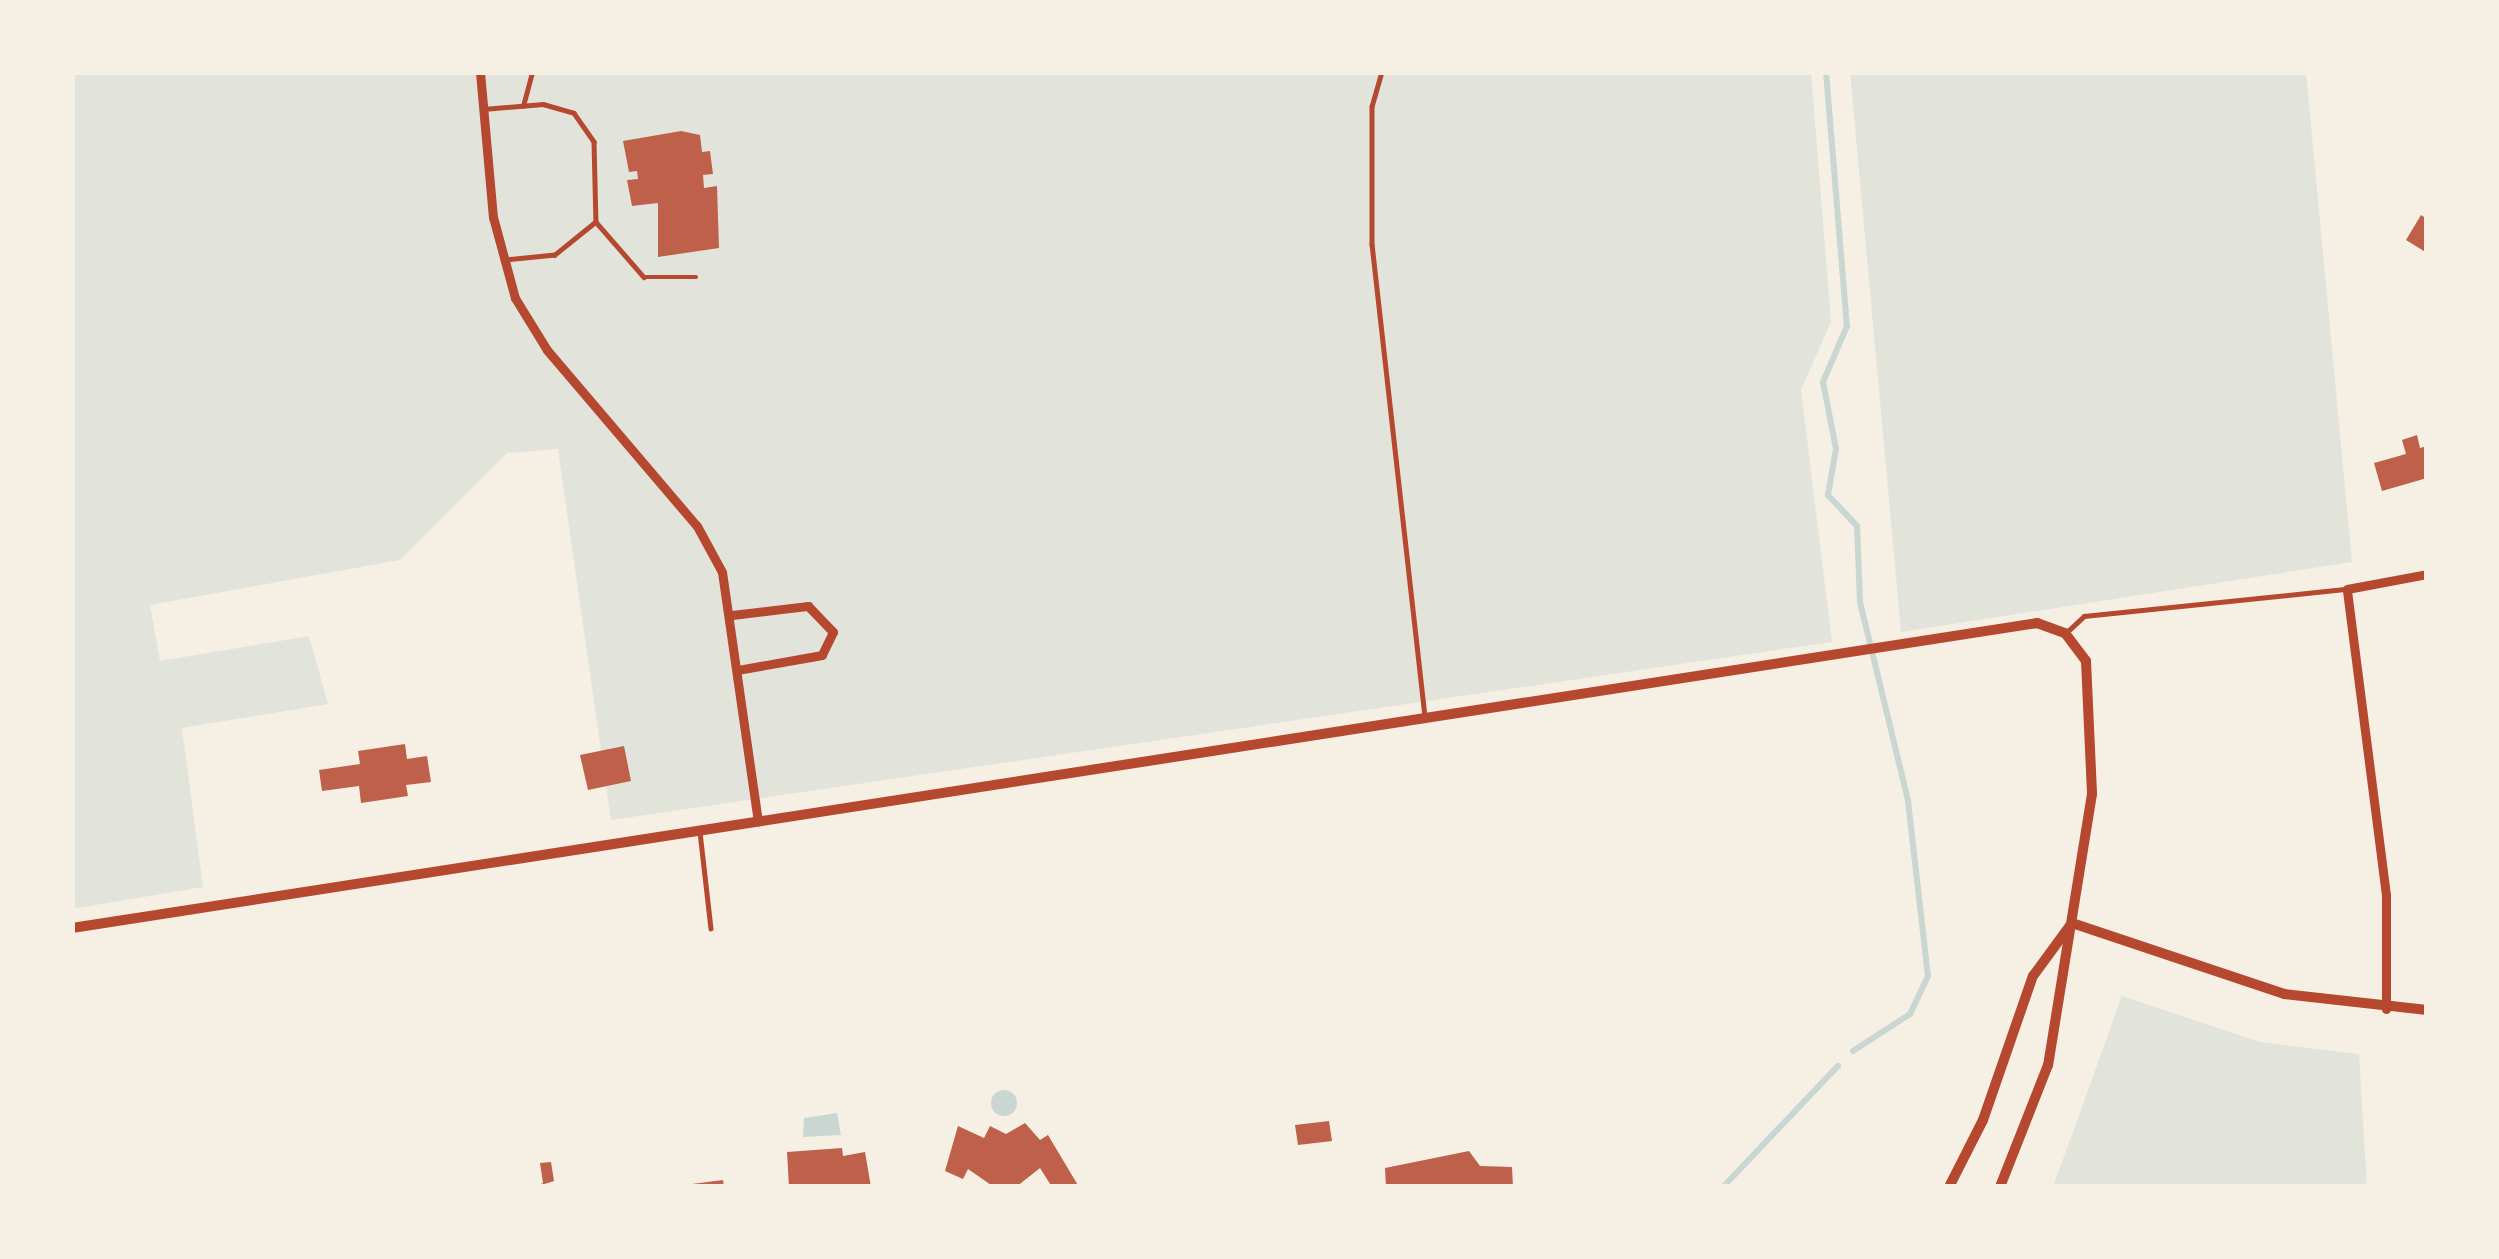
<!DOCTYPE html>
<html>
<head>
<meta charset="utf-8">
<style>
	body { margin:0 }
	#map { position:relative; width:2499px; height:1259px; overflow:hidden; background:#f6efe4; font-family:Manrope,sans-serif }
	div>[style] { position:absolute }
	.green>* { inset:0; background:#e2e4dc }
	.water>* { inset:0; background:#c9d6d2 }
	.round { border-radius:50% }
	.stream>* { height:6px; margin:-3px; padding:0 3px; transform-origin:3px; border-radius:3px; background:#c9d6d2 }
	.building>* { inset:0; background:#bf614a }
	.service>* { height:4.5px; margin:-2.25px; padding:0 2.25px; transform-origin:2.25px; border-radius:2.25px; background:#b5482f }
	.minor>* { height:9px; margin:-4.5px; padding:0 4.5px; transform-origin:4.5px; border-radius:4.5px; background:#b5482f }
	.tertiary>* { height:10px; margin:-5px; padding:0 5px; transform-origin:5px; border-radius:5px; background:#b5482f }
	span { translate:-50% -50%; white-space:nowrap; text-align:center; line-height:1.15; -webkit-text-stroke:9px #f6efe4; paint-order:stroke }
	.frame { position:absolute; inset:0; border:75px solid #f6efe4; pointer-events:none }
</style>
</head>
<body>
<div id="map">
	<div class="green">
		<i style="clip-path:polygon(72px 72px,1811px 72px,1831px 322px,1801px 390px,1832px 642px,611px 820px,558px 449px,507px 453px,400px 560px,150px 605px,160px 661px,309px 636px,328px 704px,182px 728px,203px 887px,72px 909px)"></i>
		<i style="clip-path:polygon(1850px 72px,2306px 72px,2352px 562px,1901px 632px)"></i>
		<i style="clip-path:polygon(2122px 996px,2260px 1042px,2359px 1054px,2367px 1187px,2053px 1187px)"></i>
	</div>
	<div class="water">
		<i class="round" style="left:991px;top:1090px;width:26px;height:26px"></i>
		<i style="clip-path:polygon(837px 1113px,841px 1135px,803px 1137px,804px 1118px)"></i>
	</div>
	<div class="stream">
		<i style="left:1826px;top:72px;width:255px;rotate:85.3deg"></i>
		<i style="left:1847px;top:326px;width:61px;rotate:113.2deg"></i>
		<i style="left:1823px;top:382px;width:68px;rotate:79deg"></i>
		<i style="left:1836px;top:449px;width:47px;rotate:99.9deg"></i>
		<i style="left:1828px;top:495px;width:42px;rotate:46.9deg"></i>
		<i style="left:1857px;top:526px;width:76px;rotate:87.7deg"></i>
		<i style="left:1860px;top:602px;width:205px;rotate:76.4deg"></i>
		<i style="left:1908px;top:801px;width:176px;rotate:83.5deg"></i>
		<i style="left:1928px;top:976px;width:42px;rotate:115.3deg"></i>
		<i style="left:1910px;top:1014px;width:68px;rotate:147deg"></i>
		<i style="left:1723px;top:1187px;width:167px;rotate:-46.5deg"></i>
	</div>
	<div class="building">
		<i style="clip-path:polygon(681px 131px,700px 135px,702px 152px,710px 151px,713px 174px,703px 175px,704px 188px,717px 186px,719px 248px,658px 257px,658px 203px,632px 206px,627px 180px,638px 179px,637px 171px,629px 172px,623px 141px)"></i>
		<i style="clip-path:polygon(2421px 215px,2427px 219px,2427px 253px,2406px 240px)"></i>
		<i style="clip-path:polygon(2417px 435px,2420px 448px,2427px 446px,2427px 478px,2382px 491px,2374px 463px,2406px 454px,2402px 440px)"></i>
		<i style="clip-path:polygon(405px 744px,407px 759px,427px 756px,431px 782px,406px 785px,408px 796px,361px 803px,359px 786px,322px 791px,319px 770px,360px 764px,358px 751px)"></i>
		<i style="clip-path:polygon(624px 746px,631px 781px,588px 790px,580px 755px)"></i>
		<i style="clip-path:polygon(1329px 1121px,1332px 1141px,1298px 1145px,1295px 1125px)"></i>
		<i style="clip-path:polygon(1025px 1123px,1040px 1140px,1048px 1135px,1079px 1187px,1052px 1187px,1040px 1168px,1016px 1187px,994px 1187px,968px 1169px,963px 1179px,945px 1171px,958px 1126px,984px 1138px,990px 1126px,1006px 1134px)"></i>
		<i style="clip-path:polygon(842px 1148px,843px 1156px,865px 1152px,871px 1187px,789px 1187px,787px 1152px)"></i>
		<i style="clip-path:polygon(1469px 1151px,1480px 1166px,1512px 1167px,1513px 1187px,1386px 1187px,1385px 1168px)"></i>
		<i style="clip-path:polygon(551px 1162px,554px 1181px,535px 1187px,543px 1183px,540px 1163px)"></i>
		<i style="clip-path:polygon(723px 1180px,724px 1187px,692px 1187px,692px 1184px)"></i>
	</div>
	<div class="service">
		<i style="left:1382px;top:72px;width:35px;rotate:106deg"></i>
		<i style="left:1372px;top:106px;width:138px;rotate:90deg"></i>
		<i style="left:1372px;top:244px;width:475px;rotate:83.6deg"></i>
		<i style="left:523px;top:106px;width:35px;rotate:-75deg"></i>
		<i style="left:483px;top:109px;width:60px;rotate:-4.8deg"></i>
		<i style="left:543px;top:104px;width:32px;rotate:16deg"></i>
		<i style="left:574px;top:113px;width:35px;rotate:55deg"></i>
		<i style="left:594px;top:142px;width:80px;rotate:88.6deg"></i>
		<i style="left:596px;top:222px;width:53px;rotate:141.2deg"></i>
		<i style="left:555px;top:255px;width:50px;rotate:174.3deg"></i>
		<i style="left:596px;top:222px;width:73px;rotate:48.9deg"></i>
		<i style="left:644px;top:277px;width:52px"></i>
		<i style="left:2067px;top:632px;width:23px;rotate:-43deg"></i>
		<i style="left:2084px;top:616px;width:264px;rotate:-5.9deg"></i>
		<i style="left:700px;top:832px;width:97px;rotate:83.5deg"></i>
	</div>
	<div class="minor">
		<i style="left:480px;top:72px;width:146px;rotate:84.9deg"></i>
		<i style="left:493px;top:217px;width:84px;rotate:74.8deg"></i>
		<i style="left:515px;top:298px;width:61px;rotate:58.4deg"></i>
		<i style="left:547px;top:350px;width:231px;rotate:49.6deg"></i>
		<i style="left:697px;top:526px;width:52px;rotate:61.5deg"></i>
		<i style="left:722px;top:572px;width:252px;rotate:81.8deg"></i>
		<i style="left:732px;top:615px;width:77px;rotate:-6.8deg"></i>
		<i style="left:808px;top:606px;width:36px;rotate:46deg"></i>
		<i style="left:833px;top:632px;width:25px;rotate:116deg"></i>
		<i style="left:822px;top:655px;width:85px;rotate:169.9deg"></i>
		<i style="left:2386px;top:1009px;width:114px;rotate:-90deg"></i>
		<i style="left:2386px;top:895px;width:308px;rotate:-97.3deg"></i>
		<i style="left:2347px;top:589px;width:81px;rotate:-10.6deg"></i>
	</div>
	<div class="tertiary">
		<i style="left:2072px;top:923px;width:224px;rotate:18.5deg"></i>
		<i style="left:2284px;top:994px;width:144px;rotate:6.4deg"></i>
		<i style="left:72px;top:928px;width:1989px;rotate:-8.82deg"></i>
		<i style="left:2037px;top:623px;width:30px;rotate:20deg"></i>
		<i style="left:2065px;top:633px;width:35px;rotate:53deg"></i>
		<i style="left:2086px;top:661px;width:133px;rotate:87.4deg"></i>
		<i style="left:2092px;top:794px;width:275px;rotate:99.2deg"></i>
		<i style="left:2048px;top:1065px;width:131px;rotate:111.5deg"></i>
		<i style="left:1949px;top:1187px;width:75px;rotate:-63.1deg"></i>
		<i style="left:1983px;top:1120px;width:152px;rotate:-70.9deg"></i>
		<i style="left:2033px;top:976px;width:66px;rotate:-53.7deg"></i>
	</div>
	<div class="frame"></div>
</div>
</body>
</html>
